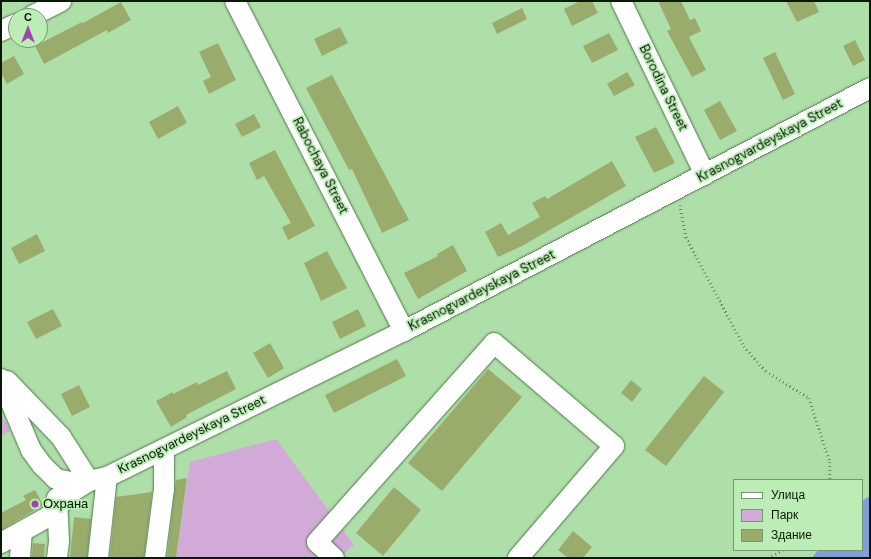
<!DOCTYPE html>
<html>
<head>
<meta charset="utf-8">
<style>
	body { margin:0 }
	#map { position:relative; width:871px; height:559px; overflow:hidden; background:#afdfa9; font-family:"DM Sans",sans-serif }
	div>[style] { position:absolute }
	.green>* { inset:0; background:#d1aad8 }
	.water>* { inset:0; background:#7fa0db }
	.building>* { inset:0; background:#9aac6c }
	.path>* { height:2.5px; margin-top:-1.25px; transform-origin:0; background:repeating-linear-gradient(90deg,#698d65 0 1px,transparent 0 4px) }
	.roads { filter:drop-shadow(0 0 1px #4d7947) drop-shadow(0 0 1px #4d7947) }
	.minor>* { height:20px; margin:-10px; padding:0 10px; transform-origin:10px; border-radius:10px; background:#fff }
	.dots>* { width:11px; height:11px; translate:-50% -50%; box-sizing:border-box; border:2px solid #bcedb6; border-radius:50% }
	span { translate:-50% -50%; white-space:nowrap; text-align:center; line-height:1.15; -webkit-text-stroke:3.5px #bcedb6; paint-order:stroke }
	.street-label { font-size:13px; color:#081a06 }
	.poi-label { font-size:13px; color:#081a06 }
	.left { translate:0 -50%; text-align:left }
	.frame { position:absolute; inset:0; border:2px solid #081a06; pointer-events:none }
	.legend { position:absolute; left:733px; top:479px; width:130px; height:72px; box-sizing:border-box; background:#bcedb6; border:1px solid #749970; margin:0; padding:5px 7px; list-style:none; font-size:12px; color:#081a06 }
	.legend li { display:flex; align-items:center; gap:8px; height:20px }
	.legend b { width:20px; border:1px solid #749970 }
	.north { position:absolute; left:8px; top:8px; width:40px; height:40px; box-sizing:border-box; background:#bcedb6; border:1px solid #749970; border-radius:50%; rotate:0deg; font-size:11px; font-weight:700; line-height:16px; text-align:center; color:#081a06 }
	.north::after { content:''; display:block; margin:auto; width:14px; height:18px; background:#a045af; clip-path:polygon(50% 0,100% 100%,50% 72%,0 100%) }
</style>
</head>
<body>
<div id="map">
	<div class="green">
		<i style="clip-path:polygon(1px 414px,10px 431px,1px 436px)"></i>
		<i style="clip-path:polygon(276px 439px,354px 545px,338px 558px,176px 558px,190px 462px)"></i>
	</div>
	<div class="water">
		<i style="clip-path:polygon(870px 496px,870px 558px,812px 558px,818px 550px,862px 550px,862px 501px)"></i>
	</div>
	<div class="building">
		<i style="clip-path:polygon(580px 1px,592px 1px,598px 13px,572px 26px,564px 9px)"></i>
		<i style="clip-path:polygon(658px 1px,681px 1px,690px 20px,695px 18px,701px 31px,689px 37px,706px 70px,692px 77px,667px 31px,671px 29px)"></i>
		<i style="clip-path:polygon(786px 1px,814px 1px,819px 12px,797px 22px)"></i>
		<i style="clip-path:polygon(121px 2px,131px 20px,108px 33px,107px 30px,44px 64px,35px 46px,82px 22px,83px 23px)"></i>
		<i style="clip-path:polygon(522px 8px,527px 19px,497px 34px,492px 23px)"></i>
		<i style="clip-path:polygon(340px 27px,348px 43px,322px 56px,314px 39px)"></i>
		<i style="clip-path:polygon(609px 33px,618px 50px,592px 63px,583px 46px)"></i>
		<i style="clip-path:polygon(855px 40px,865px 60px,853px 66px,843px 46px)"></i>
		<i style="clip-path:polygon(218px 43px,236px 80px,209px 94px,203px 81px,211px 77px,199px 52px)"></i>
		<i style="clip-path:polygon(775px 52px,795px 94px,783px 100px,763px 58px)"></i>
		<i style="clip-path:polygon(14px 56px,24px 74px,7px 84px,1px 73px,1px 63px)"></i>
		<i style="clip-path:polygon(627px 72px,635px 85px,614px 96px,607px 84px)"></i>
		<i style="clip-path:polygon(332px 75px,409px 220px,382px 233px,352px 169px,349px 170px,306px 88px)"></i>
		<i style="clip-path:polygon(720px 101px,737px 131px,720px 140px,704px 110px)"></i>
		<i style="clip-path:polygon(178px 106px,187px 123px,158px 139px,149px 122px)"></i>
		<i style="clip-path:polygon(254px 114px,261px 127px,242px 137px,235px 124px)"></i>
		<i style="clip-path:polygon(656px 127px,675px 163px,654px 173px,635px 137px)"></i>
		<i style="clip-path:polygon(275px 150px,315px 226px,288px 240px,282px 227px,291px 223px,264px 176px,257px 180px,249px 163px)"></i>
		<i style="clip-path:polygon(612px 161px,626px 186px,522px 246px,498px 257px,485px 232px,501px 223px,508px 235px,540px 217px,532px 203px,545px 196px,547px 199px)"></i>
		<i style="clip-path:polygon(37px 234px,45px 251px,19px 264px,11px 248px)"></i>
		<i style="clip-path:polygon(453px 245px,467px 271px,418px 299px,404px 273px,438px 256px,437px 254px)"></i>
		<i style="clip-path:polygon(327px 251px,347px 288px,321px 301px,304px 263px)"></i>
		<i style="clip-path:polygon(53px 309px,62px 326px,36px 339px,27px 322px)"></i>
		<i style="clip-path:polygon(358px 309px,366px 326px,340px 339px,332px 322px)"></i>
		<i style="clip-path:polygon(270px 343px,284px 368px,268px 378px,253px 353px)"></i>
		<i style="clip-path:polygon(397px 359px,406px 376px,334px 413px,325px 395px)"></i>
		<i style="clip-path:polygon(488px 369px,522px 397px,442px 491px,408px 463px)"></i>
		<i style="clip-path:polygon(227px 371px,236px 389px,186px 415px,187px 417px,171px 427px,156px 401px,173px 392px,173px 394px,197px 382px,198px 385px)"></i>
		<i style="clip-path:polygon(704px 376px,724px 392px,666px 466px,645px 450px)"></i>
		<i style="clip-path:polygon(631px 380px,642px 389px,632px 402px,621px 393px)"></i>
		<i style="clip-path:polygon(79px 385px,90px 407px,72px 416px,61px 394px)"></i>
		<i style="clip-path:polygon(187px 478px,176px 558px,167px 558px,176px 480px)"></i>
		<i style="clip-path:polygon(394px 487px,421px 510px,383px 556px,356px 533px)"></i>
		<i style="clip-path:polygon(35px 490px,43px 505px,1px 530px,1px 513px,26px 500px,23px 496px)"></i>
		<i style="clip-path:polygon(152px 492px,144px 558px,110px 558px,116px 497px)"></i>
		<i style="clip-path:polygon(74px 517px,91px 519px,87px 558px,70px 558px)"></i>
		<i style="clip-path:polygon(573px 531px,592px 547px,583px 558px,568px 558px,558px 550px)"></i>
		<i style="clip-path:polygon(33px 543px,45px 544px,44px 558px,32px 558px)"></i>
	</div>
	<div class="path">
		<i style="left:1px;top:1px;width:1px"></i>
		<i style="left:680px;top:205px;width:33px;rotate:79deg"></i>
		<i style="left:686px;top:237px;width:123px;rotate:62deg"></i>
		<i style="left:744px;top:346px;width:33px;rotate:49deg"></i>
		<i style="left:766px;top:371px;width:51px;rotate:32.1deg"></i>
		<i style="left:809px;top:398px;width:67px;rotate:71.8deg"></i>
		<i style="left:830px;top:462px;width:18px;rotate:90deg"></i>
		<i style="left:768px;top:558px;width:17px;rotate:-28deg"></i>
	</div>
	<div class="roads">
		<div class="minor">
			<i style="left:235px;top:1px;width:371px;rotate:62.9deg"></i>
			<i style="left:621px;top:1px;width:193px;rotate:64.2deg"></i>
			<i style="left:32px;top:16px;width:33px;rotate:-27deg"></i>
			<i style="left:1px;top:31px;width:17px;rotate:-25deg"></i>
			<i style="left:1px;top:379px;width:77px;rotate:67.1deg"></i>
			<i style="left:31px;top:450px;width:19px;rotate:54deg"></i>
			<i style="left:42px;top:465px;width:20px;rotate:45deg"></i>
			<i style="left:56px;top:479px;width:16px;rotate:11deg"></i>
			<i style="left:72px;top:482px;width:17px;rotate:-3deg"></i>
			<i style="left:89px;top:481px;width:18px;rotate:-13deg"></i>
			<i style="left:107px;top:477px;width:331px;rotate:-26.2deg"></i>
			<i style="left:404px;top:331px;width:526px;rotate:-27.54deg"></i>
			<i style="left:7px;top:381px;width:78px;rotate:46deg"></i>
			<i style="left:61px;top:437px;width:52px;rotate:57.5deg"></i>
			<i style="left:1px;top:543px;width:54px;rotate:-29deg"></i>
			<i style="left:48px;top:517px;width:33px;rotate:-47deg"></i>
			<i style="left:70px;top:493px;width:22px;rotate:-32deg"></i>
			<i style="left:20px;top:558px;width:26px;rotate:-86deg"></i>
			<i style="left:57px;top:558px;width:17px;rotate:-83deg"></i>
			<i style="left:59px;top:541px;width:43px;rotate:-92.7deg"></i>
			<i style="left:98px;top:558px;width:81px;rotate:-83.7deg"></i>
			<i style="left:155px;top:558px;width:70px;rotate:-82.6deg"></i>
			<i style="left:164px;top:489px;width:39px;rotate:-90deg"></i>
			<i style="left:334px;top:558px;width:23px;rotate:-137deg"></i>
			<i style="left:317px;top:542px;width:266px;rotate:-48.3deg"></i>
			<i style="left:494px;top:343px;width:158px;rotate:40.6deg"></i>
			<i style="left:614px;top:446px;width:148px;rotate:130.6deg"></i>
		</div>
	</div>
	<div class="dots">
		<i style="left:35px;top:504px;background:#a045af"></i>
	</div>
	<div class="street-label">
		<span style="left:663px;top:88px;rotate:64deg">Borodina Street</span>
		<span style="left:770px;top:141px;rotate:-28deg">Krasnogvardeyskaya Street</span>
		<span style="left:320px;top:166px;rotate:63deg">Rabochaya Street</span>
		<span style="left:482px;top:291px;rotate:-27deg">Krasnogvardeyskaya Street</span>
		<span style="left:192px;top:435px;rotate:-26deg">Krasnogvardeyskaya Street</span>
	</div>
	<div class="poi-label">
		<span class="left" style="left:43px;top:504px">Охрана</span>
	</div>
	<div class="frame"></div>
	<ul class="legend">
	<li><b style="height:5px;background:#fff"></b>Улица</li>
	<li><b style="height:11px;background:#d1aad8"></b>Парк</li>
	<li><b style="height:11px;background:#9aac6c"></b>Здание</li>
	</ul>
	<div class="north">С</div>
</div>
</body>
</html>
